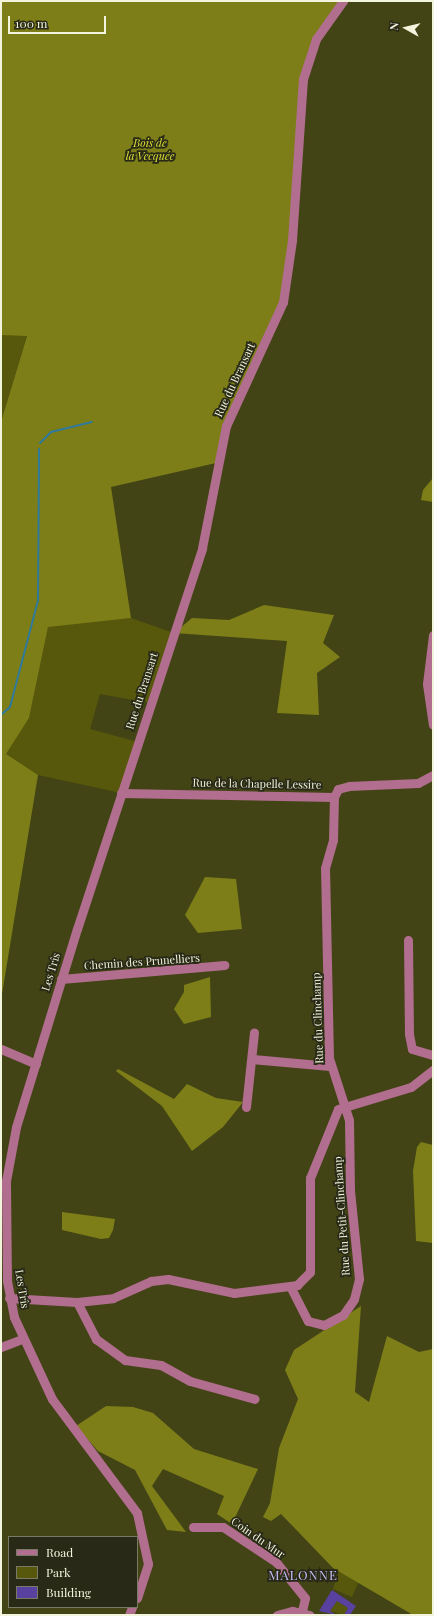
<!DOCTYPE html>
<html>
<head>
<meta charset="utf-8">
<style>
	body { margin:0 }
	#map { position:relative; width:434px; height:1616px; overflow:hidden; background:#434416; font-family:"Playfair Display",serif }
	div>[style] { position:absolute }
	.green>* { inset:0; background:#57580b }
	.forest>* { inset:0; background:#7d7e18 }
	.stream>* { height:2px; margin:-1px; padding:0 1px; transform-origin:1px; border-radius:1px; background:#2f799a }
	.building>* { inset:0; background:#58419f }
	.minor>* { height:9px; margin:-4.5px; padding:0 4.5px; transform-origin:4.5px; border-radius:4.5px; background:#b16e8e }
	span { translate:-50% -50%; white-space:nowrap; text-align:center; line-height:1.15; -webkit-text-stroke:3.5px #282916; paint-order:stroke }
	.park-label { font-size:11px; color:#dde038; font-style:italic }
	.street-label { font-size:11px; color:#f2f4db }
	.quarter-label { font-size:13px; color:#c3bcf5; letter-spacing:1px }
	.frame { position:absolute; inset:0; border:2px solid #f2f4db; pointer-events:none }
	.legend { position:absolute; left:8px; top:1536px; width:130px; height:72px; box-sizing:border-box; background:#282916; border:1px solid #797a65; margin:0; padding:5px 7px; list-style:none; font-size:12px; color:#f2f4db }
	.legend li { display:flex; align-items:center; gap:8px; height:20px }
	.legend b { width:20px; border:1px solid #797a65 }
	.north { position:absolute; left:386px; top:8px; width:40px; height:40px; -webkit-text-stroke:3px #282916; paint-order:stroke; rotate:278deg; font-size:11px; font-weight:700; line-height:16px; text-align:center; color:#f2f4db }
	.north::after { content:''; display:block; margin:auto; width:14px; height:18px; background:#f2f4db; clip-path:polygon(50% 0,100% 100%,50% 72%,0 100%) }
	.scale { position:absolute; left:8px; top:16px; width:98px; height:18px; box-sizing:border-box; border:2px solid #f2f4db; border-top:0; padding-left:5px; font-size:12px; line-height:14px; white-space:nowrap; color:#f2f4db; -webkit-text-stroke:3px #282916; paint-order:stroke }
</style>
</head>
<body>
<div id="map">
	<div class="green">
		<i style="clip-path:polygon(1px 335px,27px 335px,1px 422px)"></i>
		<i style="clip-path:polygon(131px 618px,174px 633px,150px 703px,100px 694px,90px 729px,138px 742px,121px 793px,38px 775px,5px 754px,29px 718px,48px 626px)"></i>
		<i style="clip-path:polygon(344px 1556px,366px 1564px,352px 1597px,333px 1589px)"></i>
		<i style="clip-path:polygon(337px 1601px,348px 1608px,344px 1615px,330px 1611px)"></i>
	</div>
	<div class="forest">
		<i style="clip-path:polygon(1px 1px,343px 1px,316px 39px,303px 79px,283px 302px,234px 408px,216px 463px,111px 487px,131px 618px,48px 627px,29px 718px,6px 754px,38px 775px,1px 1000px,1px 422px,27px 336px,1px 335px)"></i>
		<i style="clip-path:polygon(433px 478px,433px 502px,421px 500px,423px 490px)"></i>
		<i style="clip-path:polygon(264px 605px,334px 615px,323px 643px,340px 657px,317px 673px,319px 715px,277px 713px,287px 641px,174px 633px,192px 618px,229px 620px)"></i>
		<i style="clip-path:polygon(205px 877px,236px 879px,242px 929px,198px 933px,185px 915px)"></i>
		<i style="clip-path:polygon(210px 977px,211px 1017px,184px 1024px,174px 1009px,184px 992px,184px 985px)"></i>
		<i style="clip-path:polygon(118px 1069px,174px 1099px,187px 1084px,216px 1098px,243px 1102px,223px 1127px,192px 1151px,162px 1106px,116px 1071px)"></i>
		<i style="clip-path:polygon(421px 1142px,433px 1145px,433px 1243px,416px 1241px,413px 1171px,417px 1147px)"></i>
		<i style="clip-path:polygon(62px 1212px,115px 1219px,113px 1230px,109px 1238px,101px 1239px,62px 1230px)"></i>
		<i style="clip-path:polygon(361px 1306px,355px 1392px,369px 1402px,387px 1336px,419px 1352px,433px 1349px,433px 1615px,413px 1615px,333px 1568px,281px 1514px,271px 1521px,263px 1517px,270px 1503px,279px 1448px,298px 1399px,285px 1370px,294px 1350px)"></i>
		<i style="clip-path:polygon(106px 1406px,133px 1407px,153px 1413px,194px 1449px,258px 1469px,232px 1524px,217px 1514px,224px 1496px,163px 1469px,152px 1486px,186px 1532px,167px 1530px,135px 1470px,98px 1451px,76px 1426px)"></i>
	</div>
	<div class="stream">
		<i style="left:40px;top:443px;width:16px;rotate:-45deg"></i>
		<i style="left:51px;top:432px;width:42px;rotate:-13.7deg"></i>
		<i style="left:1px;top:715px;width:12px;rotate:-42deg"></i>
		<i style="left:10px;top:707px;width:111px;rotate:-75.3deg"></i>
		<i style="left:38px;top:600px;width:151px;rotate:-89.6deg"></i>
	</div>
	<div class="building">
		<i style="clip-path:polygon(332px 1590px,356px 1606px,350px 1615px,344px 1615px,348px 1608px,337px 1601px,330px 1611px,336px 1615px,319px 1611px)"></i>
	</div>
	<div class="minor">
		<i style="left:433px;top:635px;width:49px;rotate:97deg"></i>
		<i style="left:427px;top:684px;width:41px;rotate:81.7deg"></i>
		<i style="left:121px;top:793px;width:213px;rotate:1.1deg"></i>
		<i style="left:334px;top:797px;width:9px;rotate:-63deg"></i>
		<i style="left:338px;top:789px;width:11px;rotate:-15deg"></i>
		<i style="left:349px;top:786px;width:69px;rotate:-2.5deg"></i>
		<i style="left:418px;top:783px;width:17px;rotate:-28deg"></i>
		<i style="left:408px;top:940px;width:94px;rotate:89.4deg"></i>
		<i style="left:409px;top:1034px;width:15px;rotate:79deg"></i>
		<i style="left:412px;top:1049px;width:22px;rotate:16deg"></i>
		<i style="left:61px;top:979px;width:164px;rotate:-4.9deg"></i>
		<i style="left:1px;top:1049px;width:38px;rotate:23deg"></i>
		<i style="left:252px;top:1059px;width:78px;rotate:5.1deg"></i>
		<i style="left:246px;top:1107px;width:75px;rotate:-83.9deg"></i>
		<i style="left:291px;top:1288px;width:37px;rotate:63deg"></i>
		<i style="left:308px;top:1321px;width:16px;rotate:14deg"></i>
		<i style="left:324px;top:1325px;width:21px;rotate:-28deg"></i>
		<i style="left:343px;top:1315px;width:19px;rotate:-55deg"></i>
		<i style="left:354px;top:1299px;width:21px;rotate:-76deg"></i>
		<i style="left:359px;top:1279px;width:88px;rotate:-95.8deg"></i>
		<i style="left:350px;top:1191px;width:71px;rotate:-90.8deg"></i>
		<i style="left:349px;top:1120px;width:65px;rotate:-107.9deg"></i>
		<i style="left:329px;top:1058px;width:190px;rotate:-91.2deg"></i>
		<i style="left:325px;top:868px;width:29px;rotate:-74deg"></i>
		<i style="left:333px;top:840px;width:43px;rotate:-88.7deg"></i>
		<i style="left:9px;top:1298px;width:68px;rotate:3.4deg"></i>
		<i style="left:77px;top:1302px;width:36px;rotate:-6deg"></i>
		<i style="left:113px;top:1298px;width:42px;rotate:-24.1deg"></i>
		<i style="left:151px;top:1281px;width:17px;rotate:-7deg"></i>
		<i style="left:168px;top:1279px;width:67px;rotate:12deg"></i>
		<i style="left:234px;top:1293px;width:64px;rotate:-7.2deg"></i>
		<i style="left:297px;top:1285px;width:18px;rotate:-45deg"></i>
		<i style="left:310px;top:1272px;width:94px;rotate:-90deg"></i>
		<i style="left:310px;top:1178px;width:74px;rotate:-67.9deg"></i>
		<i style="left:338px;top:1109px;width:76px;rotate:-16.8deg"></i>
		<i style="left:411px;top:1087px;width:28px;rotate:-38deg"></i>
		<i style="left:77px;top:1302px;width:42px;rotate:62.8deg"></i>
		<i style="left:96px;top:1339px;width:36px;rotate:36deg"></i>
		<i style="left:125px;top:1360px;width:36px;rotate:8deg"></i>
		<i style="left:161px;top:1365px;width:33px;rotate:29deg"></i>
		<i style="left:190px;top:1381px;width:67px;rotate:15.5deg"></i>
		<i style="left:1px;top:1347px;width:22px;rotate:-21deg"></i>
		<i style="left:193px;top:1527px;width:30px"></i>
		<i style="left:223px;top:1527px;width:64px;rotate:33.4deg"></i>
		<i style="left:276px;top:1562px;width:46px;rotate:51.1deg"></i>
		<i style="left:305px;top:1598px;width:13px;rotate:103deg"></i>
		<i style="left:137px;top:1598px;width:36px;rotate:-72deg"></i>
		<i style="left:148px;top:1564px;width:52px;rotate:-102.2deg"></i>
		<i style="left:137px;top:1513px;width:142px;rotate:-126.7deg"></i>
		<i style="left:52px;top:1399px;width:90px;rotate:-114.9deg"></i>
		<i style="left:14px;top:1317px;width:37px;rotate:-101deg"></i>
		<i style="left:7px;top:1281px;width:100px;rotate:-90.6deg"></i>
		<i style="left:6px;top:1181px;width:55px;rotate:-79.5deg"></i>
		<i style="left:16px;top:1127px;width:207px;rotate:-72.9deg"></i>
		<i style="left:77px;top:929px;width:401px;rotate:-71.8deg"></i>
		<i style="left:202px;top:548px;width:124px;rotate:-78.9deg"></i>
		<i style="left:226px;top:426px;width:136px;rotate:-65.3deg"></i>
		<i style="left:283px;top:302px;width:63px;rotate:-81.7deg"></i>
		<i style="left:292px;top:240px;width:161px;rotate:-86.1deg"></i>
		<i style="left:303px;top:79px;width:42px;rotate:-72deg"></i>
		<i style="left:316px;top:39px;width:47px;rotate:-54.6deg"></i>
		<i style="left:129px;top:1615px;width:9px;rotate:-69deg"></i>
		<i style="left:277px;top:1615px;width:16px;rotate:-15deg"></i>
		<i style="left:292px;top:1611px;width:18px;rotate:13deg"></i>
	</div>
	<div class="park-label">
		<span style="left:150px;top:150px">Bois de<br>la Vecquée</span>
	</div>
	<div class="street-label">
		<span style="left:235px;top:380px;rotate:-65deg">Rue du Bransart</span>
		<span style="left:142px;top:691px;rotate:-72deg">Rue du Bransart</span>
		<span style="left:257px;top:784px;rotate:1deg">Rue de la Chapelle Lessire</span>
		<span style="left:142px;top:962px;rotate:-4deg">Chemin des Prunelliers</span>
		<span style="left:51px;top:972px;rotate:-73deg">Les Trîs</span>
		<span style="left:318px;top:1018px;rotate:-92deg">Rue du Clinchamp</span>
		<span style="left:342px;top:1216px;rotate:-94deg">Rue du Petit-Clinchamp</span>
		<span style="left:22px;top:1289px;rotate:81deg">Les Trîs</span>
		<span style="left:258px;top:1538px;rotate:35deg">Coin du Mur</span>
	</div>
	<div class="quarter-label">
		<span style="left:303px;top:1575px">MALONNE</span>
	</div>
	<div class="frame"></div>
	<ul class="legend">
	<li><b style="height:5px;background:#b16e8e"></b>Road</li>
	<li><b style="height:11px;background:#57580b"></b>Park</li>
	<li><b style="height:11px;background:#58419f"></b>Building</li>
	</ul>
	<div class="north">N</div>
	<div class="scale">100 m</div>
</div>
</body>
</html>
